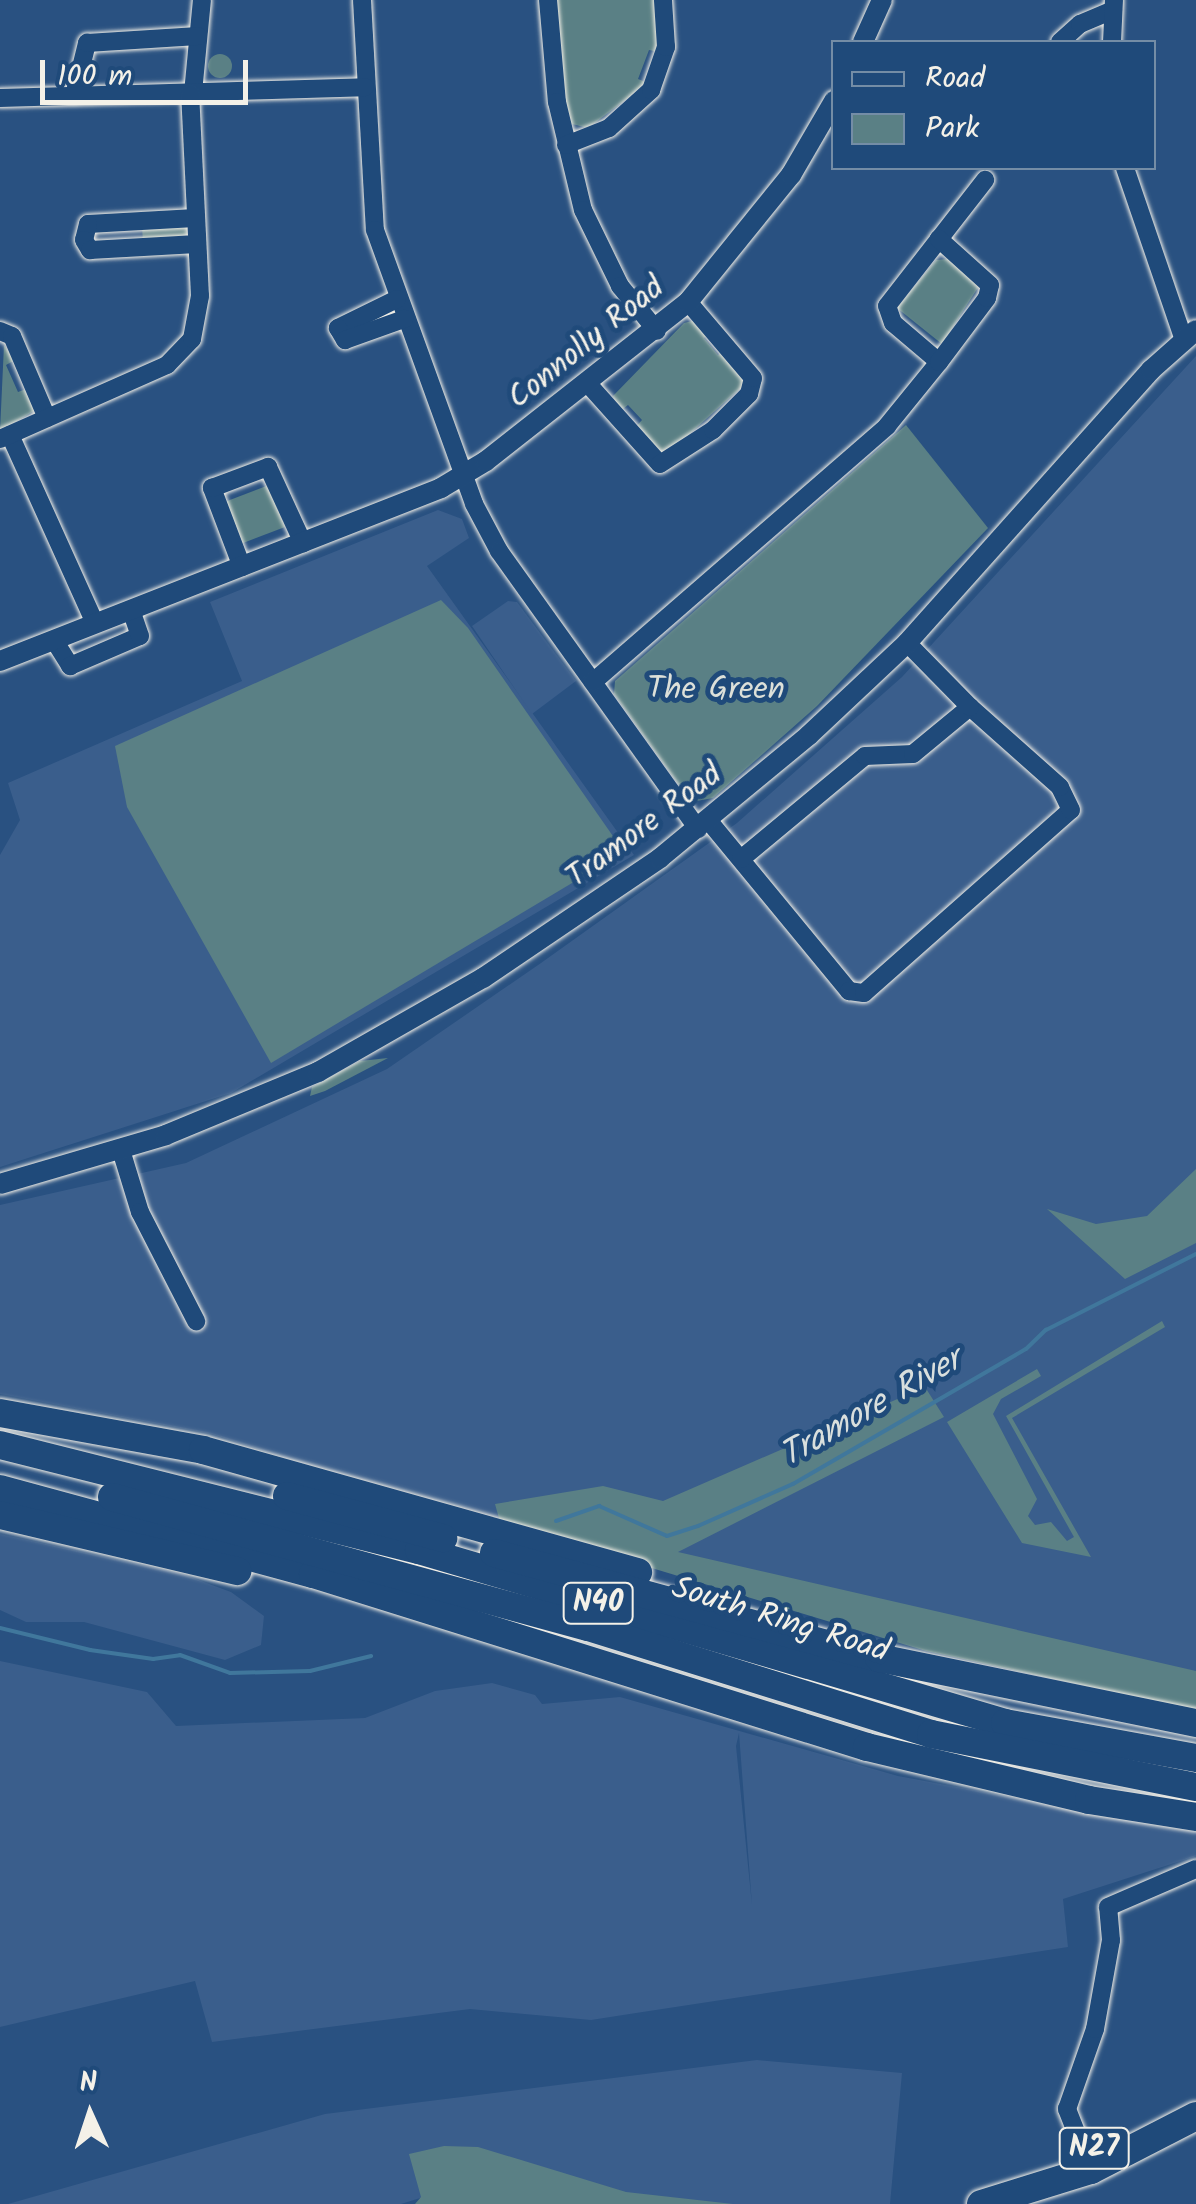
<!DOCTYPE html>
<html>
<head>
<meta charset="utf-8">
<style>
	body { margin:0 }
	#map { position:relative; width:1196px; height:2204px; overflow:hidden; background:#295181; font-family:Kalam,sans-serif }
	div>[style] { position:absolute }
	.built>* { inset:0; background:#3a5e8c }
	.green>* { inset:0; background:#5a8085 }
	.round { border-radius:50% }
	.stream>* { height:4px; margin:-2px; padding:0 2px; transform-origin:2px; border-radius:2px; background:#40779c }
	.roads { filter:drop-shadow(0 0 2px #f4f1e8) drop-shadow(0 0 2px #f4f1e8) }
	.minor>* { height:18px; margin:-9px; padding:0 9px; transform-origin:9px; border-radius:9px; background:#1f4a7a }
	.tertiary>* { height:20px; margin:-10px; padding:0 10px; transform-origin:10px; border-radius:10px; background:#1f4a7a }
	.trunk>* { height:28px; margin:-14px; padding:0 14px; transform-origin:14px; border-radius:14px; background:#1f4a7a }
	span { translate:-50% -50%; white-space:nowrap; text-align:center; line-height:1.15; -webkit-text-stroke:10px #1f4a7a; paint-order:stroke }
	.shield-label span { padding:2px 8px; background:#1f4a7a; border:2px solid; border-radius:8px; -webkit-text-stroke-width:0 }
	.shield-label { font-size:30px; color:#f4f1e8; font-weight:700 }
	.street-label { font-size:32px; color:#f4f1e8 }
	.park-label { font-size:32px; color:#dde0d9 }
	.water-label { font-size:35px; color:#d9dfdd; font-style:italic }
	.legend { position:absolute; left:831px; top:40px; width:325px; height:130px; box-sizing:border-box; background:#1f4a7a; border:2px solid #748da6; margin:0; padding:12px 18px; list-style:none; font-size:30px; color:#f4f1e8 }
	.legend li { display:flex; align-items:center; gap:20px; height:50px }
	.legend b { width:50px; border:2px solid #748da6 }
	.north { position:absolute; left:40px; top:2064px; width:100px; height:100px; -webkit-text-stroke:8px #1f4a7a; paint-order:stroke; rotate:357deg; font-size:28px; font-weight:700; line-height:40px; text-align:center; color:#f4f1e8 }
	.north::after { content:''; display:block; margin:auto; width:35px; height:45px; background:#f4f1e8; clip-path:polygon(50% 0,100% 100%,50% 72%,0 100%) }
	.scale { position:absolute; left:40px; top:60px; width:208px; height:45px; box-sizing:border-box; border:5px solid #f4f1e8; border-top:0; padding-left:12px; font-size:30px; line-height:35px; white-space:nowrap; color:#f4f1e8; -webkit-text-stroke:8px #1f4a7a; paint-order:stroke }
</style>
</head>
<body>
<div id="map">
	<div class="built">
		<i style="clip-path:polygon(1196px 356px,1196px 1693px,906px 1626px,372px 1486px,212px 1434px,0 1394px,0 1205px,186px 1163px,387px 1069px,541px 963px,737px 823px,902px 677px)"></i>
		<i style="clip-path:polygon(438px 510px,462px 519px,469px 538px,427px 566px,634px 855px,231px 1093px,0 1167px,0 855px,20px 820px,8px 783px,242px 681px,210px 602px)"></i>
		<i style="clip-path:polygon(508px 601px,517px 602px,576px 681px,532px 714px,472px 626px)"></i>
		<i style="clip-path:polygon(0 1534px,182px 1574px,231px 1592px,264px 1616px,261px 1645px,225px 1660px,84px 1622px,26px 1622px,0 1610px)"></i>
		<i style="clip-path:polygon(evenodd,0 1661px,147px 1692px,176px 1726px,365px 1718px,435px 1691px,492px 1683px,535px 1695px,542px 1704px,620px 1697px,898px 1776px,1196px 1832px,1196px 1856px,1063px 1899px,1068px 1947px,636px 2013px,591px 2020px,470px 2009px,212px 2042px,195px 1981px,0 2027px,0 1661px,739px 1733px,752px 1905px,736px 1746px,739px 1733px)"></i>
		<i style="clip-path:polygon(757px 2060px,902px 2073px,890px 2204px,610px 2204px,433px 2194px,401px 2204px,8px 2204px,325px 2114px)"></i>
	</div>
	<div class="green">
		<i style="clip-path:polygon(554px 0,656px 0,659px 52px,649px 50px,638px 79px,648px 83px,588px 128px,572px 124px,565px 111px)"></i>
		<i class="round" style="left:208px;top:54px;width:24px;height:24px"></i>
		<i style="clip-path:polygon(142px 224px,187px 227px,187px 235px,143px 244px)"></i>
		<i style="clip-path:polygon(948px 259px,979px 286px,942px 344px,897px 308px,936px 260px)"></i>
		<i style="clip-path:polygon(696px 320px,710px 332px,704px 338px,718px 355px,725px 350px,741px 369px,744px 385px,665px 456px,634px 429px,642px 420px,628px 405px,619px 412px,613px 396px,684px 323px)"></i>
		<i style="clip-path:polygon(4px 345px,15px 360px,6px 365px,18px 392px,29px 388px,37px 409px,0 431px)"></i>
		<i style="clip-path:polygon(906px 425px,988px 528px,817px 706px,713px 798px,691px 802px,614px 694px,615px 681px)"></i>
		<i style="clip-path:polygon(269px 485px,285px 527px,238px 545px,222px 503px)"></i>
		<i style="clip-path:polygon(441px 600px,468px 628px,624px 852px,271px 1063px,127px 807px,115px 746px)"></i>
		<i style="clip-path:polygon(388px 1058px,325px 1091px,310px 1096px,312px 1087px,360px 1061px)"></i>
		<i style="clip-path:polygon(1196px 1169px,1196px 1243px,1125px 1279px,1047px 1209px,1096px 1224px,1147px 1216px)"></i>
		<i style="clip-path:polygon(1162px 1321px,1165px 1327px,1012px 1418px,1091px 1557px,1022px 1543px,947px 1422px,1037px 1369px,1041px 1376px,1001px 1399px,993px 1414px,1037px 1499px,1028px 1516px,1035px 1525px,1051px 1522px,1067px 1541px,1074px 1537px,1006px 1416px)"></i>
		<i style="clip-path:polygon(925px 1387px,944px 1417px,678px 1552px,1196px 1671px,1196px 1710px,926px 1651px,500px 1522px,495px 1504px,603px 1486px,663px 1501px)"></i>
		<i style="clip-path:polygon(444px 2146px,478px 2147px,626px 2192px,733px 2204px,415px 2204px,421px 2197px,409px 2154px)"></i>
	</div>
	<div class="stream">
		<i style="left:556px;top:1521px;width:46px;rotate:-19.2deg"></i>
		<i style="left:599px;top:1506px;width:74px;rotate:23.8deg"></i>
		<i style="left:667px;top:1536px;width:33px;rotate:-18deg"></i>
		<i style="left:698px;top:1526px;width:104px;rotate:-23.9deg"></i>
		<i style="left:793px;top:1484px;width:269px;rotate:-30.1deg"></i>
		<i style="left:1026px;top:1349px;width:28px;rotate:-44deg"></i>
		<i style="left:1046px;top:1330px;width:168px;rotate:-26.9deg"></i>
		<i style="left:0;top:1628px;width:93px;rotate:13.7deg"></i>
		<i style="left:90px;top:1650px;width:64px;rotate:8.1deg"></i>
		<i style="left:153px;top:1659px;width:27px;rotate:-8deg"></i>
		<i style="left:180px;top:1655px;width:53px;rotate:19.8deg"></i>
		<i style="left:230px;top:1673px;width:80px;rotate:-1.4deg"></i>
		<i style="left:310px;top:1671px;width:63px;rotate:-13.8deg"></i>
	</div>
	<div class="roads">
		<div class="minor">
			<i style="left:362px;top:0;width:230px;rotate:86.8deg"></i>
			<i style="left:375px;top:230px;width:291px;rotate:70.1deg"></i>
			<i style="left:474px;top:504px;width:53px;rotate:62deg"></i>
			<i style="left:499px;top:551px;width:342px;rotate:54.4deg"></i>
			<i style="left:548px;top:0;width:102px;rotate:85deg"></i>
			<i style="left:557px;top:102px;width:111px;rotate:76.5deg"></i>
			<i style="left:583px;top:210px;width:85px;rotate:64deg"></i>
			<i style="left:620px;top:286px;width:58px;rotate:50.6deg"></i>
			<i style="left:1060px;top:42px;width:27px;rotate:-42deg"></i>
			<i style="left:1080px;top:24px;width:36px;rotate:-23deg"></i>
			<i style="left:1112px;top:42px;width:42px;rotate:-87.3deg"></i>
			<i style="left:193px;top:93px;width:93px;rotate:-84.5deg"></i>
			<i style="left:74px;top:96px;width:55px;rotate:-76.2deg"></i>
			<i style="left:87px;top:43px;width:111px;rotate:-3.6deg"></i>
			<i style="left:0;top:98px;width:365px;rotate:-1.7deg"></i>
			<i style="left:566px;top:145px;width:46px;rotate:-21.6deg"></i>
			<i style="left:609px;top:128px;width:57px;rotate:-42.1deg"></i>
			<i style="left:651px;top:90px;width:46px;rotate:-70.8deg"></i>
			<i style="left:666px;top:47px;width:47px;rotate:-93.7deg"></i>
			<i style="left:1125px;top:168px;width:179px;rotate:71.1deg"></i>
			<i style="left:195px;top:218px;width:107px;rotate:176.8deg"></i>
			<i style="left:88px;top:224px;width:16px;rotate:104deg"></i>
			<i style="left:84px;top:240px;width:12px;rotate:59deg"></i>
			<i style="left:90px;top:250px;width:107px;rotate:-3.2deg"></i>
			<i style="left:397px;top:299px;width:66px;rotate:153.8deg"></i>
			<i style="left:338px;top:328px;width:14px;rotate:60deg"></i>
			<i style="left:345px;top:340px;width:63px;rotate:-19.6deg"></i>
			<i style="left:0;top:331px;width:13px;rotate:23deg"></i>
			<i style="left:12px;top:336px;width:89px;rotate:66.9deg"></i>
			<i style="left:939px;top:362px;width:60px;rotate:-139.7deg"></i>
			<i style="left:893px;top:323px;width:18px;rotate:-109deg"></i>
			<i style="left:887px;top:306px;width:160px;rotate:-52.1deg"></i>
			<i style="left:589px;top:385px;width:106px;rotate:48.1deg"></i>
			<i style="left:660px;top:464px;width:63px;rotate:-32.7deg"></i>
			<i style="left:713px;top:430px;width:51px;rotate:-45deg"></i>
			<i style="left:749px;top:394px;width:16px;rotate:-76deg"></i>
			<i style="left:753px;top:378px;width:100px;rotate:-130.5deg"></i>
			<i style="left:10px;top:435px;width:206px;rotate:65.7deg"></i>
			<i style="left:0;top:439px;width:183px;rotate:-23.9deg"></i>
			<i style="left:167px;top:365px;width:36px;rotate:-46deg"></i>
			<i style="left:192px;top:339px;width:44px;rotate:-79.5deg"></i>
			<i style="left:200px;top:296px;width:203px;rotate:-92.8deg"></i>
			<i style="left:242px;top:567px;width:85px;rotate:-110.8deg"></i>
			<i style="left:212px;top:488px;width:60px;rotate:-20.6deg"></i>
			<i style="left:268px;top:467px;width:84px;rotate:65.3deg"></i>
			<i style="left:54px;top:640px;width:31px;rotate:58deg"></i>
			<i style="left:70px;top:666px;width:76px;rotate:-23.2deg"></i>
			<i style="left:140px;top:636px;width:28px;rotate:-109deg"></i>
			<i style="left:593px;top:682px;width:390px;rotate:-41deg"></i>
			<i style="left:887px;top:426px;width:82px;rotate:-50.9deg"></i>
			<i style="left:939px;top:362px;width:80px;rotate:-53.1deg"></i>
			<i style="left:987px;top:298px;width:13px;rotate:-77deg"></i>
			<i style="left:990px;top:285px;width:69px;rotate:-138deg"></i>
			<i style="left:708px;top:820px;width:222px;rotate:50.5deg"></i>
			<i style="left:849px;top:991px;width:15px;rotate:8deg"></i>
			<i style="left:864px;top:993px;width:276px;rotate:-41.5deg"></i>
			<i style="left:1071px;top:810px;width:25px;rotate:-116deg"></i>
			<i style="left:1060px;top:787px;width:120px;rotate:-138.4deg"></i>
			<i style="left:741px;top:859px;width:161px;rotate:-39.7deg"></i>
			<i style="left:865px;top:756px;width:48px;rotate:-2.4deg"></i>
			<i style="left:913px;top:754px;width:74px;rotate:-39.5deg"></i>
			<i style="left:970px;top:707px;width:90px;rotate:-134.5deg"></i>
			<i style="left:121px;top:1150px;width:65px;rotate:73deg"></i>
			<i style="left:140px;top:1212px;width:123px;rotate:62.8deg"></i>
			<i style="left:1091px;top:2170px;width:66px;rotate:-111.5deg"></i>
			<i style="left:1067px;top:2109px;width:85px;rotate:-70.7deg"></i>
			<i style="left:1095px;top:2029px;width:90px;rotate:-79.8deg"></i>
			<i style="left:1111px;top:1940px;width:33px;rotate:-95deg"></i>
			<i style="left:1108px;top:1907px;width:96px;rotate:-23.4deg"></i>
		</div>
		<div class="tertiary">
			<i style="left:863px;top:42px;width:46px;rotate:-65.7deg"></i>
			<i style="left:0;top:661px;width:474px;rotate:-21.4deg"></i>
			<i style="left:441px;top:488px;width:52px;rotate:-31deg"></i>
			<i style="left:486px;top:461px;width:257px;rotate:-38.2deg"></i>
			<i style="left:688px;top:302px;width:164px;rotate:-51deg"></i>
			<i style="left:791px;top:175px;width:86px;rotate:-59.8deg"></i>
			<i style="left:0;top:1184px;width:173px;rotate:-16.4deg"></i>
			<i style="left:166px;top:1135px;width:165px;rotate:-22.5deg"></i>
			<i style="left:318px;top:1072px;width:190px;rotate:-29.7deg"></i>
			<i style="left:483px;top:978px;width:214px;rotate:-34.1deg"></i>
			<i style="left:660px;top:858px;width:193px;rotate:-39.5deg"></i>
			<i style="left:809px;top:735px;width:134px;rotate:-43.2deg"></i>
			<i style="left:907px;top:643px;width:366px;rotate:-48.2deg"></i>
			<i style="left:1151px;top:370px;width:60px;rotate:-41.6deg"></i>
		</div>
		<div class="trunk">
			<i style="left:0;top:1413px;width:206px;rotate:10.3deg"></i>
			<i style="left:203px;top:1450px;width:452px;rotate:15.7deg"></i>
			<i style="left:0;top:1445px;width:432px;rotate:14.1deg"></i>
			<i style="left:419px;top:1550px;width:611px;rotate:16.45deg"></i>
			<i style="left:1005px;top:1723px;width:194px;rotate:10.4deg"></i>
			<i style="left:0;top:1489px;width:324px;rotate:15.2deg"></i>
			<i style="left:313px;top:1574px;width:580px;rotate:17.34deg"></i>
			<i style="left:867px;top:1747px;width:228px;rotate:13.4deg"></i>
			<i style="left:1089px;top:1800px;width:108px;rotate:9deg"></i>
			<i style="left:287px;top:1496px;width:162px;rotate:15.1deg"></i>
			<i style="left:112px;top:1497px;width:493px;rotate:15.3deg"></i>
			<i style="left:588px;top:1627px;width:359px;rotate:17.3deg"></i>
			<i style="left:931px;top:1734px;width:270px;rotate:11.3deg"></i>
			<i style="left:0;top:1515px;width:244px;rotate:13.3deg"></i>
			<i style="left:494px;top:1553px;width:399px;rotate:15.3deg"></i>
			<i style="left:879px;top:1658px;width:324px;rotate:11.6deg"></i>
			<i style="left:981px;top:2204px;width:115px;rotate:-17.2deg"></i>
			<i style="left:1091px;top:2170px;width:118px;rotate:-27.2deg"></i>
		</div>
	</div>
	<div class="shield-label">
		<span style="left:598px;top:1603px">N40</span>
		<span style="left:1094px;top:2148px">N27</span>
	</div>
	<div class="street-label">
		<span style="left:587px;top:344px;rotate:-39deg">Connolly Road</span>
		<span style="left:645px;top:827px;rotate:-37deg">Tramore Road</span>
		<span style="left:780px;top:1621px;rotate:17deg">South Ring Road</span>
	</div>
	<div class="park-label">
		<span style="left:716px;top:690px">The Green</span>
	</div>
	<div class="water-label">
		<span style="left:871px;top:1409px;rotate:-30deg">Tramore River</span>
	</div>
	<ul class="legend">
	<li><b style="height:12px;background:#1f4a7a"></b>Road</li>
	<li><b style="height:28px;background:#5a8085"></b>Park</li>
	</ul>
	<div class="north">N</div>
	<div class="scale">100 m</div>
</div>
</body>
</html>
